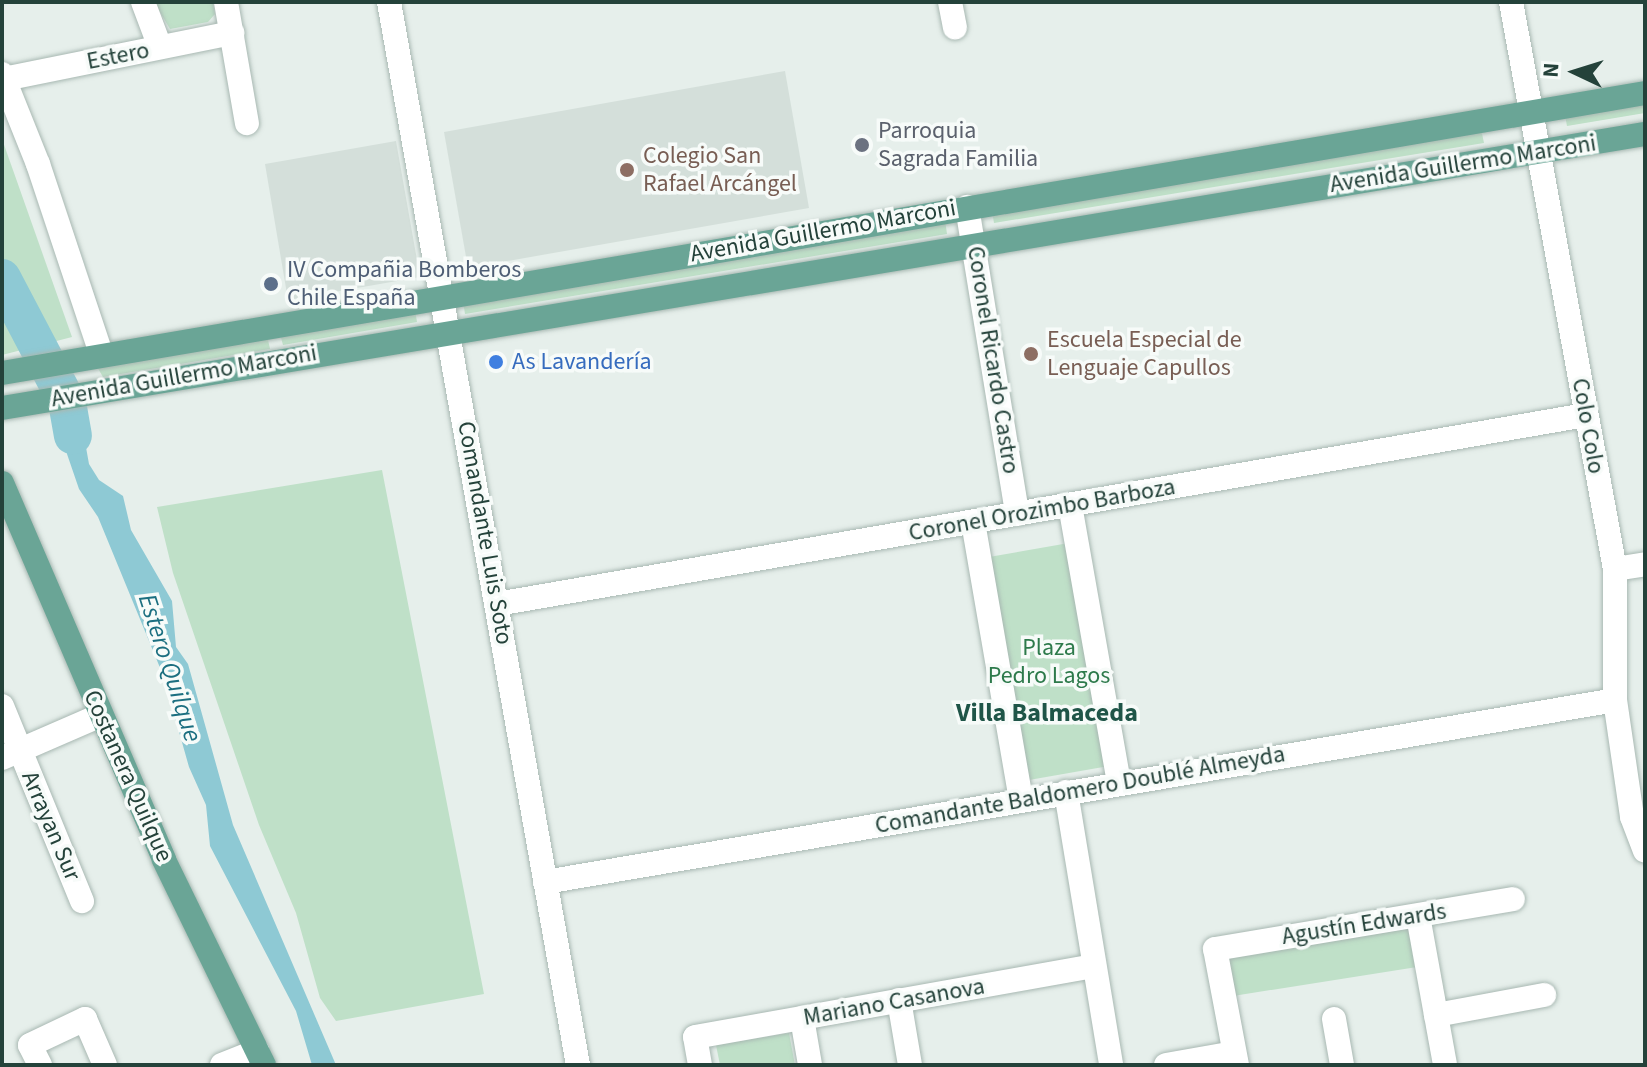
<!DOCTYPE html>
<html>
<head>
<meta charset="utf-8">
<style>
	body { margin:0 }
	#map { position:relative; width:1647px; height:1067px; overflow:hidden; background:#e6efeb; font-family:"Source Sans 3",sans-serif }
	div>[style] { position:absolute }
	.built>* { inset:0; background:#d4dfda }
	.green>* { inset:0; background:#bfe0c8 }
	.water>* { inset:0; background:#8ec9d4 }
	.river>* { height:38px; margin:-19px; padding:0 19px; transform-origin:19px; border-radius:19px; background:#8ec9d4 }
	.roads { filter:drop-shadow(0 0 2px #a8b8b2) drop-shadow(0 0 2px #a8b8b2) }
	.minor>* { height:24px; margin:-12px; padding:0 12px; transform-origin:12px; border-radius:12px; background:#fff }
	.major>* { height:24px; margin:-12px; padding:0 12px; transform-origin:12px; border-radius:12px; background:#6aa596 }
	.dots>* { width:22px; height:22px; translate:-50% -50%; box-sizing:border-box; border:4px solid #f7fbf9; border-radius:50% }
	span { translate:-50% -50%; white-space:nowrap; text-align:center; line-height:1.15; -webkit-text-stroke:7px #f7fbf9; paint-order:stroke }
	.street-label { font-size:24px; color:#24423a }
	.worship-label { font-size:24px; color:#5b616d }
	.left { translate:0 -50%; text-align:left }
	.education-label { font-size:24px; color:#785e54 }
	.service-label { font-size:24px; color:#4e5e75 }
	.shop-label { font-size:24px; color:#366cbe }
	.park-label { font-size:24px; color:#2d7a4b }
	.water-label { font-size:26px; color:#1c6f80; font-style:italic }
	.neighbourhood-label { font-size:26px; color:#1f5548; font-weight:700 }
	.frame { position:absolute; inset:0; border:4px solid #24423a; pointer-events:none }
	.north { position:absolute; left:1535px; top:32px; width:80px; height:80px; -webkit-text-stroke:6px #f7fbf9; paint-order:stroke; rotate:274deg; font-size:22px; font-weight:700; line-height:32px; text-align:center; color:#24423a }
	.north::after { content:''; display:block; margin:auto; width:28px; height:36px; background:#24423a; clip-path:polygon(50% 0,100% 100%,50% 72%,0 100%) }
</style>
</head>
<body>
<div id="map">
	<div class="built">
		<i style="clip-path:polygon(785px 71px,809px 208px,468px 268px,444px 132px)"></i>
		<i style="clip-path:polygon(396px 141px,420px 277px,288px 300px,265px 164px)"></i>
	</div>
	<div class="green">
		<i style="clip-path:polygon(154px 2px,213px 2px,215px 14px,208px 22px,170px 29px)"></i>
		<i style="clip-path:polygon(1645px 102px,1645px 113px,1567px 126px,1565px 115px)"></i>
		<i style="clip-path:polygon(1481px 129px,1484px 143px,994px 223px,992px 211px)"></i>
		<i style="clip-path:polygon(2px 139px,72px 337px,2px 355px)"></i>
		<i style="clip-path:polygon(945px 220px,947px 234px,465px 314px,463px 301px)"></i>
		<i style="clip-path:polygon(415px 310px,417px 322px,283px 345px,280px 334px)"></i>
		<i style="clip-path:polygon(267px 335px,270px 349px,103px 377px,96px 365px)"></i>
		<i style="clip-path:polygon(382px 470px,484px 994px,336px 1021px,320px 998px,296px 913px,259px 825px,173px 573px,157px 507px)"></i>
		<i style="clip-path:polygon(1069px 543px,1109px 766px,1029px 780px,989px 557px)"></i>
		<i style="clip-path:polygon(1409px 925px,1417px 967px,1233px 996px,1225px 956px)"></i>
		<i style="clip-path:polygon(789px 1033px,795px 1065px,720px 1065px,716px 1045px)"></i>
	</div>
	<div class="water">
		<i style="clip-path:polygon(84px 401px,80px 414px,89px 464px,99px 480px,123px 496px,131px 530px,172px 601px,176px 647px,188px 664px,233px 825px,336px 1065px,312px 1065px,296px 1011px,210px 846px,206px 805px,189px 767px,163px 675px,98px 517px,79px 489px,67px 454px,63px 417px,53px 405px)"></i>
	</div>
	<div class="river">
		<i style="left:2px;top:278px;width:140px;rotate:62.3deg"></i>
		<i style="left:67px;top:402px;width:34px;rotate:80deg"></i>
	</div>
	<div class="roads">
		<div class="minor">
			<i style="left:143px;top:2px;width:48px;rotate:69.3deg"></i>
			<i style="left:226px;top:2px;width:123px;rotate:80.2deg"></i>
			<i style="left:389px;top:2px;width:1080px;rotate:79.92deg"></i>
			<i style="left:950px;top:2px;width:26px;rotate:79deg"></i>
			<i style="left:1511px;top:2px;width:576px;rotate:79.61deg"></i>
			<i style="left:1615px;top:569px;width:131px;rotate:90deg"></i>
			<i style="left:1615px;top:700px;width:118px;rotate:81.7deg"></i>
			<i style="left:1632px;top:817px;width:36px;rotate:69deg"></i>
			<i style="left:2px;top:74px;width:97px;rotate:68.2deg"></i>
			<i style="left:38px;top:164px;width:199px;rotate:71.6deg"></i>
			<i style="left:4px;top:79px;width:233px;rotate:-11.4deg"></i>
			<i style="left:967px;top:207px;width:311px;rotate:80.7deg"></i>
			<i style="left:1070px;top:505px;width:283px;rotate:80deg"></i>
			<i style="left:973px;top:522px;width:282px;rotate:80.2deg"></i>
			<i style="left:1615px;top:569px;width:30px;rotate:-9deg"></i>
			<i style="left:497px;top:604px;width:1105px;rotate:-9.85deg"></i>
			<i style="left:2px;top:706px;width:211px;rotate:67.7deg"></i>
			<i style="left:2px;top:758px;width:108px;rotate:-23.5deg"></i>
			<i style="left:1066px;top:792px;width:277px;rotate:80.6deg"></i>
			<i style="left:545px;top:882px;width:1085px;rotate:-9.65deg"></i>
			<i style="left:1418px;top:916px;width:151px;rotate:79.7deg"></i>
			<i style="left:899px;top:1000px;width:66px;rotate:80.4deg"></i>
			<i style="left:1436px;top:1015px;width:110px;rotate:-10.5deg"></i>
			<i style="left:802px;top:1018px;width:48px;rotate:80.3deg"></i>
			<i style="left:1334px;top:1019px;width:47px;rotate:80.1deg"></i>
			<i style="left:40px;top:1065px;width:22px;rotate:-117deg"></i>
			<i style="left:30px;top:1045px;width:61px;rotate:-25.3deg"></i>
			<i style="left:85px;top:1019px;width:50px;rotate:66.5deg"></i>
			<i style="left:222px;top:1065px;width:38px;rotate:-22deg"></i>
			<i style="left:700px;top:1065px;width:28px;rotate:-100deg"></i>
			<i style="left:695px;top:1037px;width:405px;rotate:-10.1deg"></i>
			<i style="left:1166px;top:1065px;width:69px;rotate:-10deg"></i>
			<i style="left:1237px;top:1065px;width:118px;rotate:-100.7deg"></i>
			<i style="left:1215px;top:949px;width:302px;rotate:-9.5deg"></i>
		</div>
		<div class="major">
			<i style="left:2px;top:373px;width:1667px;rotate:-9.67deg"></i>
			<i style="left:2px;top:408px;width:1666px;rotate:-9.47deg"></i>
			<i style="left:2px;top:483px;width:410px;rotate:66.7deg"></i>
			<i style="left:164px;top:860px;width:228px;rotate:64deg"></i>
		</div>
	</div>
	<div class="dots">
		<i style="left:862px;top:145px;background:#6b7280"></i>
		<i style="left:627px;top:170px;background:#8d6e63"></i>
		<i style="left:271px;top:284px;background:#5c6f8a"></i>
		<i style="left:1031px;top:354px;background:#8d6e63"></i>
		<i style="left:496px;top:362px;background:#3f7fe0"></i>
	</div>
	<div class="street-label">
		<span style="left:118px;top:56px;rotate:-11deg">Estero</span>
		<span style="left:1463px;top:164px;rotate:-9deg">Avenida Guillermo Marconi</span>
		<span style="left:823px;top:231px;rotate:-10deg">Avenida Guillermo Marconi</span>
		<span style="left:993px;top:360px;rotate:81deg">Coronel Ricardo Castro</span>
		<span style="left:184px;top:376px;rotate:-10deg">Avenida Guillermo Marconi</span>
		<span style="left:1588px;top:426px;rotate:80deg">Colo Colo</span>
		<span style="left:1042px;top:510px;rotate:-10deg">Coronel Orozimbo Barboza</span>
		<span style="left:485px;top:533px;rotate:80deg">Comandante Luis Soto</span>
		<span style="left:128px;top:776px;rotate:66deg">Costanera Quilque</span>
		<span style="left:1080px;top:790px;rotate:-10deg">Comandante Baldomero Doublé Almeyda</span>
		<span style="left:51px;top:826px;rotate:67deg">Arrayan Sur</span>
		<span style="left:1364px;top:924px;rotate:-9deg">Agustín Edwards</span>
		<span style="left:894px;top:1002px;rotate:-10deg">Mariano Casanova</span>
	</div>
	<div class="worship-label">
		<span class="left" style="left:878px;top:145px">Parroquia<br>Sagrada Familia</span>
	</div>
	<div class="education-label">
		<span class="left" style="left:643px;top:170px">Colegio San<br>Rafael Arcángel</span>
		<span class="left" style="left:1047px;top:354px">Escuela Especial de<br>Lenguaje Capullos</span>
	</div>
	<div class="service-label">
		<span class="left" style="left:287px;top:284px">IV Compañia Bomberos<br>Chile España</span>
	</div>
	<div class="shop-label">
		<span class="left" style="left:512px;top:362px">As Lavandería</span>
	</div>
	<div class="park-label">
		<span style="left:1049px;top:662px">Plaza<br>Pedro Lagos</span>
	</div>
	<div class="water-label">
		<span style="left:170px;top:668px;rotate:72deg">Estero Quilque</span>
	</div>
	<div class="neighbourhood-label">
		<span style="left:1047px;top:713px">Villa Balmaceda</span>
	</div>
	<div class="frame"></div>
	<div class="north">N</div>
</div>
</body>
</html>
